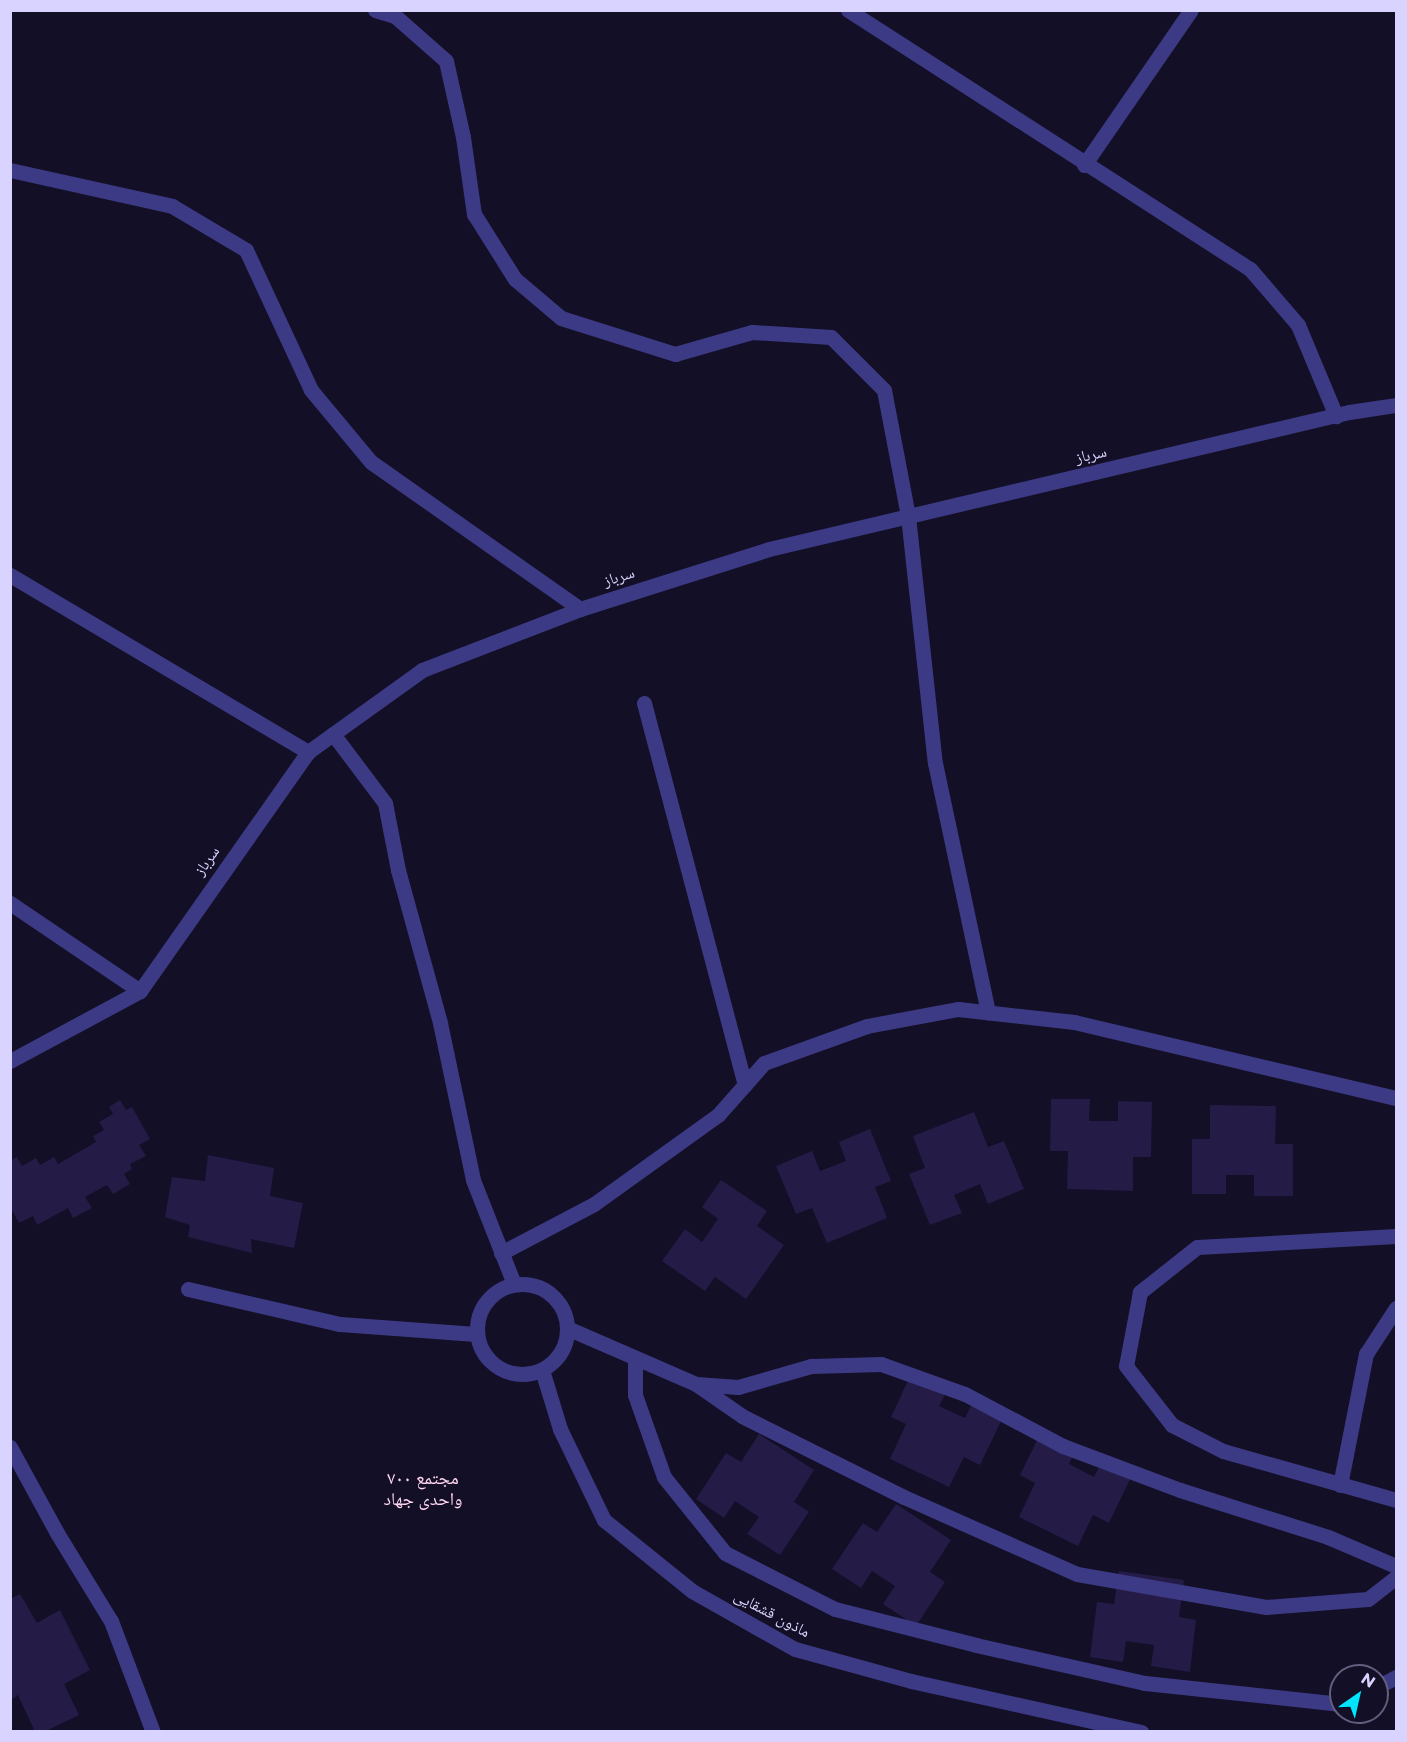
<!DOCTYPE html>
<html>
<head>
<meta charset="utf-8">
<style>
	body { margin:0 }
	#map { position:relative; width:1407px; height:1742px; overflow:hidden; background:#130f26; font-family:Montserrat,"Noto Naskh Arabic",sans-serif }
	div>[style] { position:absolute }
	.building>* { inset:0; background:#241b47 }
	.minor>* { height:15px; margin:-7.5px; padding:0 7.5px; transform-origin:7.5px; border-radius:7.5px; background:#3d3a85 }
	.minor>.ring { margin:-7.5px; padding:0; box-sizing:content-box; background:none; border:15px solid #3d3a85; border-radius:50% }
	span { translate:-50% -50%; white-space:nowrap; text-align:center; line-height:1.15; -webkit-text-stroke:5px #130f26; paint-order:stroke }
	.street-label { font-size:16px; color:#d9d4ff }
	.neighbourhood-label { font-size:18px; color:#ffd6f0 }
	.frame { position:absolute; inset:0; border:12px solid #d9d4ff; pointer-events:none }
	.north { position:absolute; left:1329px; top:1664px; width:60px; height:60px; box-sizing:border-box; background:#130f26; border:2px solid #625e7d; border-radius:50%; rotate:34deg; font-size:16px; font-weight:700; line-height:24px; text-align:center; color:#d9d4ff }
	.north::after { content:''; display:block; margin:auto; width:21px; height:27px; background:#00e5ff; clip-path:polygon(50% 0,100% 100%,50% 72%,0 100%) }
</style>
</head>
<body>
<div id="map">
	<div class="building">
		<i style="clip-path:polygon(1051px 1099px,1090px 1099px,1089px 1121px,1118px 1121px,1118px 1101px,1152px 1102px,1151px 1157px,1133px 1157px,1133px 1191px,1067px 1189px,1068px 1151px,1050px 1151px)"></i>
		<i style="clip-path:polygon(120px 1100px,126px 1110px,132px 1107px,150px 1139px,139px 1145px,146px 1156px,130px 1164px,132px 1169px,124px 1174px,130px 1184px,113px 1194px,107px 1185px,85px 1197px,92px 1208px,73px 1218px,68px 1208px,37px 1225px,33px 1216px,19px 1223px,10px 1207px,10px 1161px,17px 1157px,22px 1166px,36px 1158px,40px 1165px,54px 1157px,58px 1164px,96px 1142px,93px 1136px,104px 1130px,99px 1122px,113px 1114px,109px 1107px)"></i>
		<i style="clip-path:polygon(1210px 1105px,1276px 1106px,1275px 1144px,1293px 1144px,1293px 1196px,1254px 1196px,1254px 1175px,1226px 1175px,1226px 1194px,1192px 1194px,1192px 1139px,1210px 1139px)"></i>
		<i style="clip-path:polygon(974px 1112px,988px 1147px,1004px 1141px,1024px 1189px,988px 1204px,980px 1184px,954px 1195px,962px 1213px,930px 1225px,909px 1174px,925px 1168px,913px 1136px)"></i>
		<i style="clip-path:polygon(870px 1129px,891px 1181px,875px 1187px,887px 1218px,827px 1243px,812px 1208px,796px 1214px,776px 1166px,812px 1151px,820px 1171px,846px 1161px,839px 1142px)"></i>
		<i style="clip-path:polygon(208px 1155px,274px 1168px,270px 1196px,303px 1203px,294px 1248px,251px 1239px,252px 1253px,188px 1237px,190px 1225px,165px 1217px,172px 1177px,205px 1181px)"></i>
		<i style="clip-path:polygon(721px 1180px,767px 1211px,757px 1226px,784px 1245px,746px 1299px,715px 1277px,705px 1291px,662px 1261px,685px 1229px,702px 1242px,718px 1219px,702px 1207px)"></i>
		<i style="clip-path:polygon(913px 1370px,949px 1387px,939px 1406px,965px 1418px,974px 1400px,1004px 1415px,980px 1465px,964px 1457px,949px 1487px,890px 1459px,906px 1424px,891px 1417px)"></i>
		<i style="clip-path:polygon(1043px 1428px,1078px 1445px,1069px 1464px,1094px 1477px,1103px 1459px,1133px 1473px,1109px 1523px,1093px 1515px,1078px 1546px,1019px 1517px,1035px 1483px,1020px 1475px)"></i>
		<i style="clip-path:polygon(759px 1434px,814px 1470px,794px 1502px,809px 1512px,780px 1555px,747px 1534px,759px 1517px,735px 1501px,724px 1518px,696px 1499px,726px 1453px,741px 1462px)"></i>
		<i style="clip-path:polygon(896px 1504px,951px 1540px,930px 1572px,945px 1582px,916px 1626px,883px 1604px,895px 1586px,872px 1571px,861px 1588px,832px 1569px,863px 1523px,877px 1532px)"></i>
		<i style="clip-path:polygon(1119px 1571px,1184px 1580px,1179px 1617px,1196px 1620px,1190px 1672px,1151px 1666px,1154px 1645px,1126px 1641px,1123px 1662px,1090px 1657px,1097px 1602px,1114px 1604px)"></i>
		<i style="clip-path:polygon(20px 1594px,37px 1623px,60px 1610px,90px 1670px,64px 1684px,79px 1715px,44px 1732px,35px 1732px,18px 1695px,10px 1701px,10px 1599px)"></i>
	</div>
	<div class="minor">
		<i style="left:375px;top:10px;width:21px;rotate:17deg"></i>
		<i style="left:395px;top:16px;width:68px;rotate:41.4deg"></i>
		<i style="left:446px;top:61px;width:78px;rotate:77.4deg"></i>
		<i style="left:463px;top:137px;width:78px;rotate:81.9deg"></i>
		<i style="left:474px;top:214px;width:77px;rotate:57.8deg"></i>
		<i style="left:515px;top:279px;width:60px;rotate:40.3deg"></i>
		<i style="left:561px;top:318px;width:120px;rotate:17.5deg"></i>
		<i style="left:675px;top:354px;width:80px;rotate:-15.9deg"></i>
		<i style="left:752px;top:332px;width:79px;rotate:3.6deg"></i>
		<i style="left:831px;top:337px;width:75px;rotate:45deg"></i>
		<i style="left:884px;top:390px;width:128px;rotate:79.2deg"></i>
		<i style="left:908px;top:516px;width:248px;rotate:83.8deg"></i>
		<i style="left:935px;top:763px;width:255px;rotate:78deg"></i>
		<i style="left:848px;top:10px;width:478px;rotate:32.8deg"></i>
		<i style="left:1250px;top:269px;width:74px;rotate:49.4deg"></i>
		<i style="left:1298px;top:325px;width:99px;rotate:67.3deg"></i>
		<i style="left:1084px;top:165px;width:188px;rotate:-55.4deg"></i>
		<i style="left:10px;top:170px;width:166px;rotate:12.5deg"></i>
		<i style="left:172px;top:206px;width:86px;rotate:30.7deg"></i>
		<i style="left:246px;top:250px;width:154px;rotate:65.1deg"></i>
		<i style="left:311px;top:390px;width:94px;rotate:50.2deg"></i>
		<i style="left:371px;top:462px;width:256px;rotate:35.1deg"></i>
		<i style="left:10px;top:575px;width:347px;rotate:30.7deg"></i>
		<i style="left:644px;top:703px;width:395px;rotate:75.2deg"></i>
		<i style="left:333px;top:734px;width:86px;rotate:53deg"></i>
		<i style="left:385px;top:803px;width:68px;rotate:79deg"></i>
		<i style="left:398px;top:870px;width:159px;rotate:74.6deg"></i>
		<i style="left:440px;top:1023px;width:160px;rotate:78.1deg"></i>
		<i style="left:473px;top:1180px;width:112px;rotate:68.5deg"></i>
		<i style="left:10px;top:903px;width:157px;rotate:34.1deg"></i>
		<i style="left:10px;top:1061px;width:148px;rotate:-28.3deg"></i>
		<i style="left:140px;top:991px;width:292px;rotate:-54.9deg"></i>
		<i style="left:308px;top:752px;width:140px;rotate:-35.7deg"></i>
		<i style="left:422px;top:670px;width:169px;rotate:-21.1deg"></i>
		<i style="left:580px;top:609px;width:198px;rotate:-17.6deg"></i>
		<i style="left:769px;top:549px;width:596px;rotate:-13.29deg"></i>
		<i style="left:1349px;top:412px;width:48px;rotate:-8.5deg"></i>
		<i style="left:1396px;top:1236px;width:199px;rotate:176.8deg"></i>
		<i style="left:1197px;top:1247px;width:73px;rotate:141.7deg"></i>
		<i style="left:1140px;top:1292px;width:75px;rotate:100.7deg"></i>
		<i style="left:1126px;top:1366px;width:75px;rotate:52.1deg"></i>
		<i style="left:1172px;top:1425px;width:57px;rotate:27deg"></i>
		<i style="left:1223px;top:1451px;width:180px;rotate:15.8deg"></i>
		<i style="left:501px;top:1253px;width:105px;rotate:-27.8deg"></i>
		<i style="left:594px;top:1204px;width:153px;rotate:-35.7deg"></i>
		<i style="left:718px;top:1115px;width:69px;rotate:-48.5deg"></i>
		<i style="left:764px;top:1063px;width:109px;rotate:-19.8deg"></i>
		<i style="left:867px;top:1026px;width:93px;rotate:-10.6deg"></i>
		<i style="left:958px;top:1009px;width:117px;rotate:6.4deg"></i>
		<i style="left:1074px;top:1022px;width:331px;rotate:13.3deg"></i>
		<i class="ring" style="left:477px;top:1284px;width:75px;height:75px"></i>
		<i style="left:188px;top:1289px;width:156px;rotate:13deg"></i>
		<i style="left:340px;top:1324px;width:136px;rotate:4.2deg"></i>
		<i style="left:567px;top:1328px;width:141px;rotate:23.5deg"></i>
		<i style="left:696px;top:1384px;width:42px;rotate:4.1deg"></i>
		<i style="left:738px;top:1387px;width:76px;rotate:-16deg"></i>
		<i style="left:811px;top:1366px;width:70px;rotate:-1.6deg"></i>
		<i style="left:881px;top:1364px;width:89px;rotate:19.7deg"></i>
		<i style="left:965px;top:1394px;width:111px;rotate:28deg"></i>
		<i style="left:1063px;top:1446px;width:125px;rotate:20.6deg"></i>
		<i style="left:1180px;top:1490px;width:155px;rotate:17.6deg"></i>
		<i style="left:1328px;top:1537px;width:74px;rotate:23.1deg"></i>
		<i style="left:635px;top:1359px;width:36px;rotate:90deg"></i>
		<i style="left:635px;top:1395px;width:87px;rotate:70.5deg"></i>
		<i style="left:664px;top:1477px;width:97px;rotate:51.2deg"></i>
		<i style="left:725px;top:1553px;width:123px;rotate:27deg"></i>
		<i style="left:835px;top:1609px;width:146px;rotate:14.3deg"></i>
		<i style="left:976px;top:1645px;width:173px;rotate:12.7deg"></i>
		<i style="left:1145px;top:1683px;width:197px;rotate:6.1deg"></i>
		<i style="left:542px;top:1370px;width:62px;rotate:73deg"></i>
		<i style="left:560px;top:1429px;width:101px;rotate:64.2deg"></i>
		<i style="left:604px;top:1520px;width:113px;rotate:38.9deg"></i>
		<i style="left:692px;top:1591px;width:118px;rotate:29.4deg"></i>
		<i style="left:795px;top:1649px;width:120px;rotate:15.4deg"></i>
		<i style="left:911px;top:1681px;width:236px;rotate:12.5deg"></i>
		<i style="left:696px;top:1384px;width:56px;rotate:34.8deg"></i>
		<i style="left:742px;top:1416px;width:181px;rotate:26.6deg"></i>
		<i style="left:904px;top:1497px;width:189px;rotate:24deg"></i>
		<i style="left:1077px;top:1574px;width:192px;rotate:9.9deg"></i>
		<i style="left:1266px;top:1607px;width:102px;rotate:-4.5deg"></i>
		<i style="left:1368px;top:1599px;width:36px;rotate:-38deg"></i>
		<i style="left:10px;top:1447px;width:98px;rotate:61.3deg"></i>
		<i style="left:57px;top:1533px;width:103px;rotate:58.5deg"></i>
		<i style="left:111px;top:1621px;width:119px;rotate:69.3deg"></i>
		<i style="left:1340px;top:1485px;width:134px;rotate:-78.8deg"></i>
		<i style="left:1366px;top:1354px;width:55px;rotate:-56.9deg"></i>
		<i style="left:1377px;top:1687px;width:21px;rotate:-28deg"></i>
	</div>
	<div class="street-label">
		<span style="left:1091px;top:455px;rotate:-13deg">سرباز</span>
		<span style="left:619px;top:577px;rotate:-17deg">سرباز</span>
		<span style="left:207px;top:861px;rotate:-55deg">سرباز</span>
		<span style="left:772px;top:1614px;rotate:28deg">ماذون قشقایی</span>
	</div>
	<div class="neighbourhood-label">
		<span style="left:423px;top:1489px">مجتمع ۷۰۰<br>واحدی جهاد</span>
	</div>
	<div class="frame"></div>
	<div class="north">N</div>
</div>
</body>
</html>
